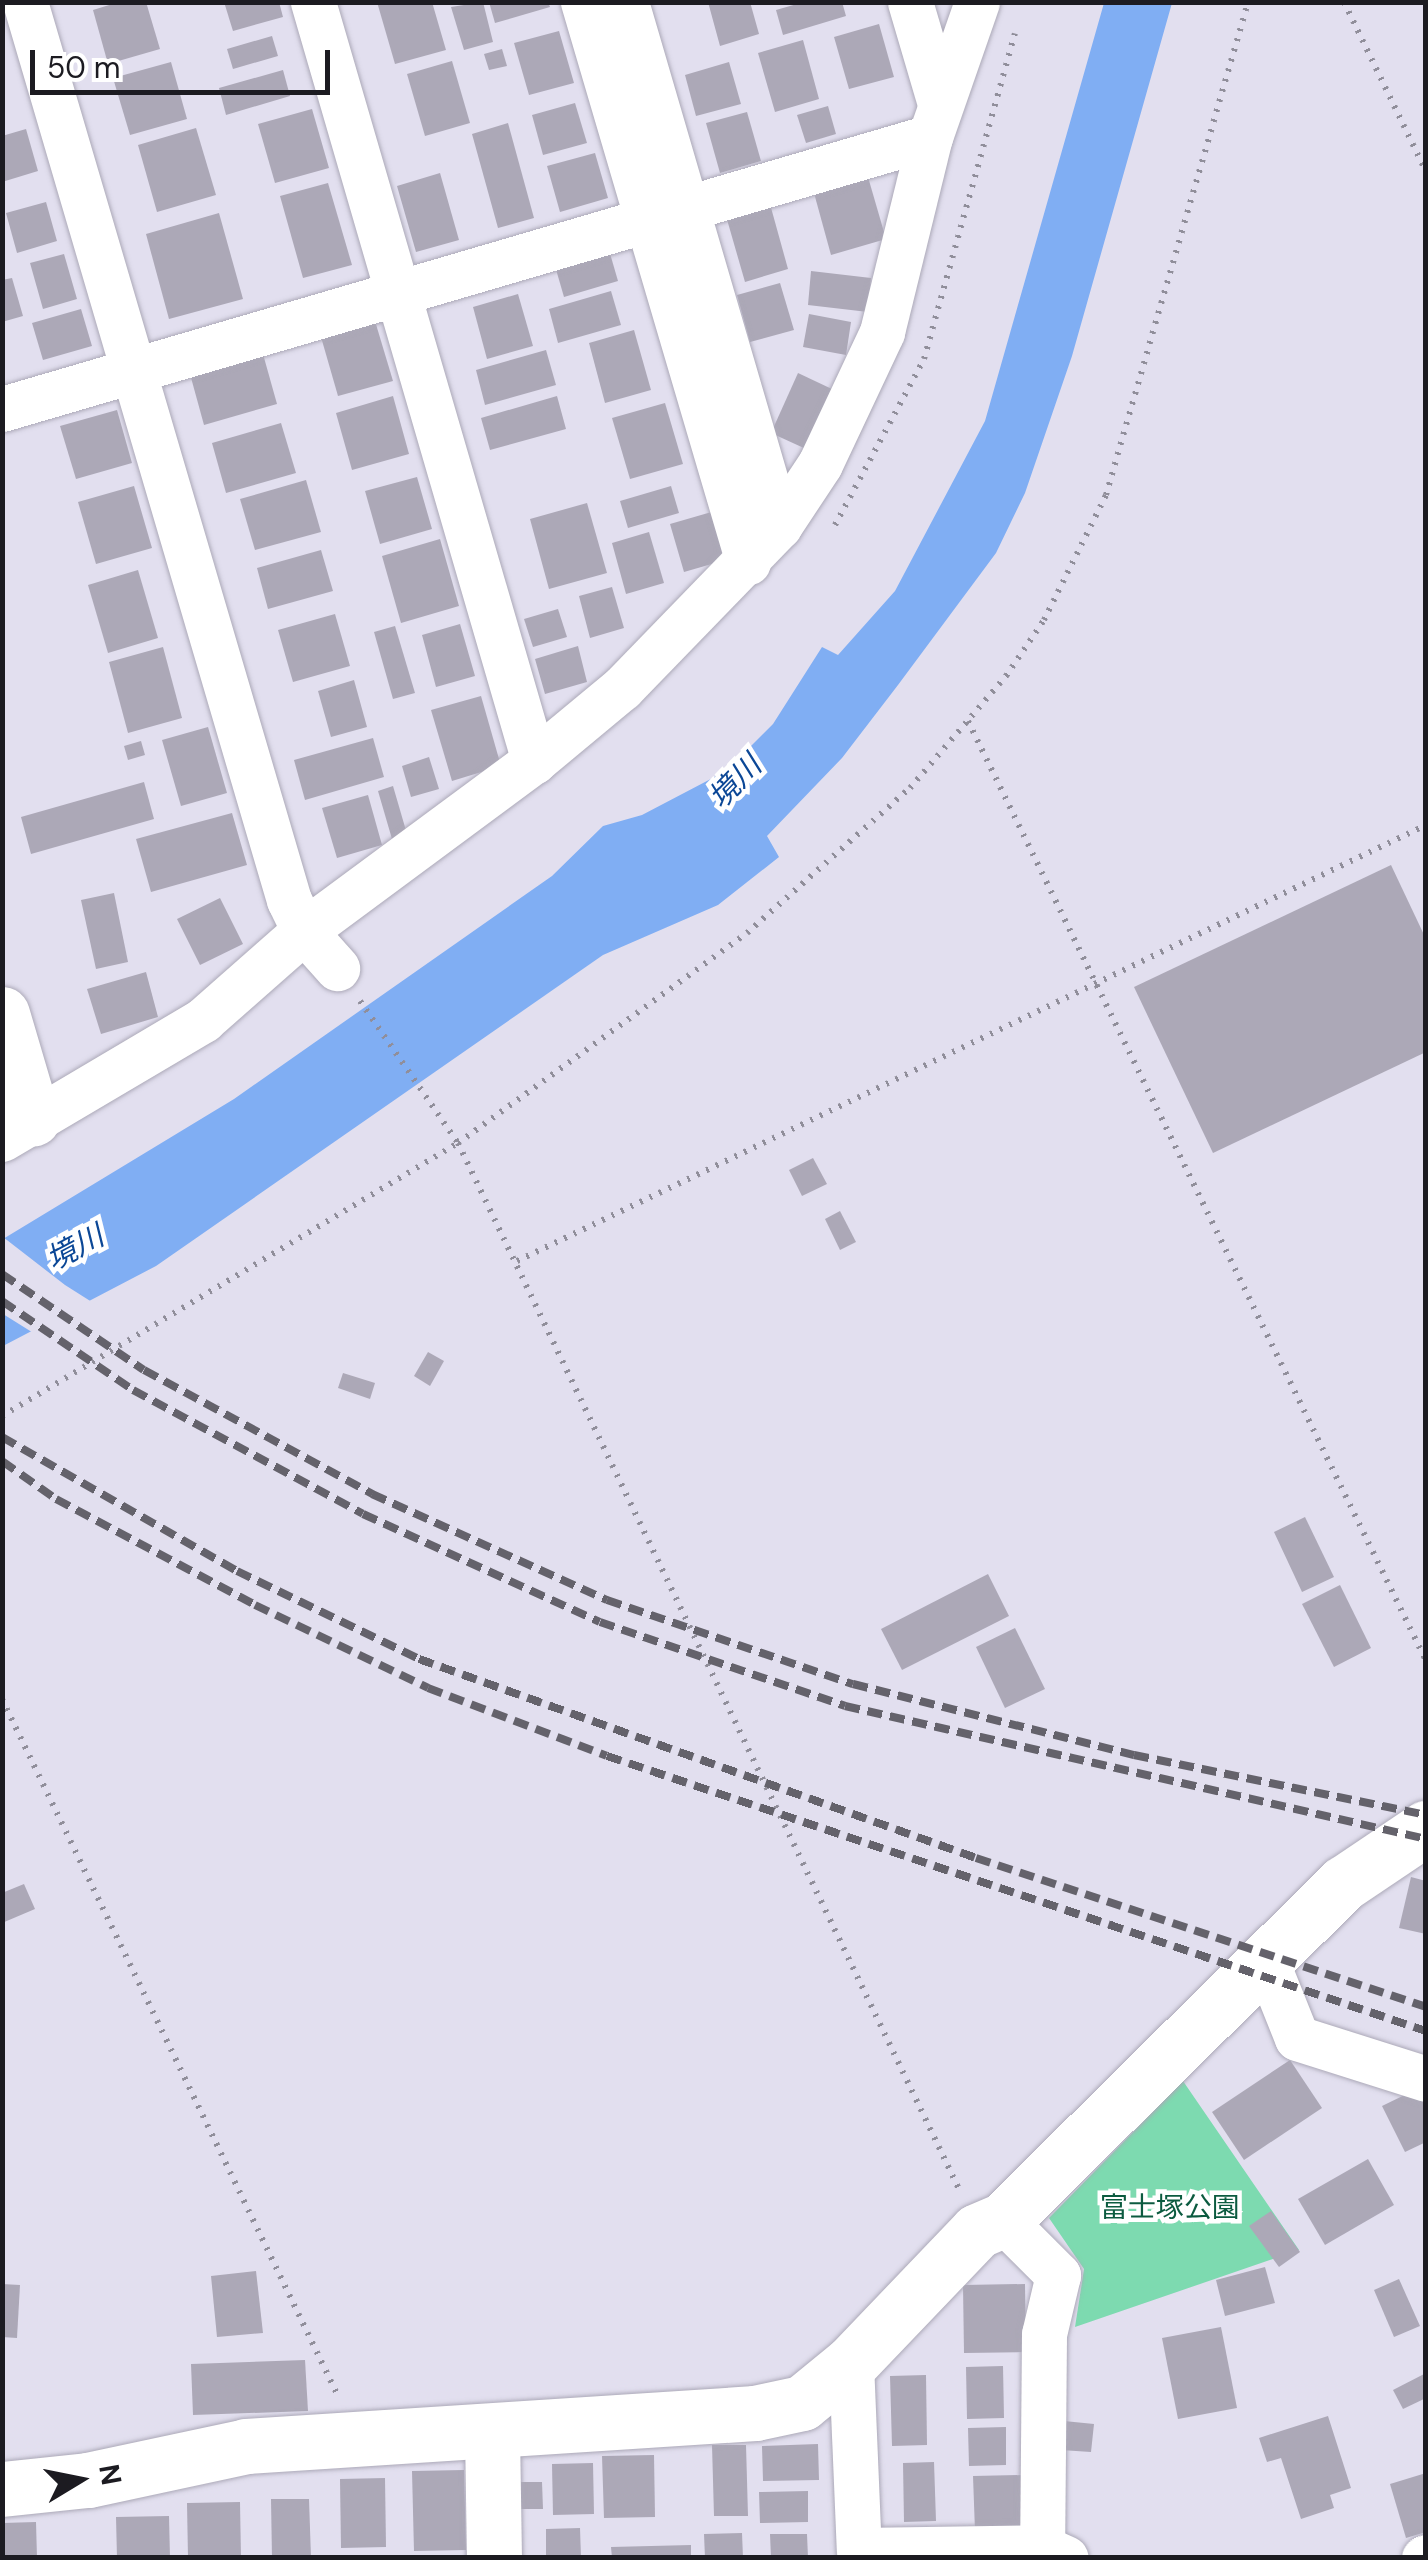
<!DOCTYPE html>
<html>
<head>
<meta charset="utf-8">
<style>
	body { margin:0 }
	#map { position:relative; width:1428px; height:2560px; overflow:hidden; background:#e2dfef; font-family:"DM Sans","Noto Sans JP",sans-serif }
	div>[style] { position:absolute }
	.green>* { inset:0; background:#7ddab0 }
	.water>* { inset:0; background:#80aef3 }
	.pier>* { inset:0; background:#e2dfef }
	.building>* { inset:0; background:#aca8b7 }
	.path>* { height:6px; margin-top:-3px; transform-origin:0; background:repeating-linear-gradient(90deg,#908e9a 0 2.5px,transparent 0 10.5px) }
	.roads { filter:drop-shadow(0 0 2px #aca9b8) drop-shadow(0 0 2px #aca9b8) }
	.street>* { height:45px; margin:-22.5px; padding:0 22.5px; transform-origin:22.5px; border-radius:22.5px; background:#fff }
	.secondary>* { height:55px; margin:-27.5px; padding:0 27.5px; transform-origin:27.5px; border-radius:27.5px; background:#fff }
	.rail>* { height:8px; margin-top:-4px; transform-origin:0; background:repeating-linear-gradient(90deg,#64626b 0 15px,transparent 0 23px) }
	span { translate:-50% -50%; white-space:nowrap; text-align:center; line-height:1.15; -webkit-text-stroke:9px #fff; paint-order:stroke }
	.park-label { font-size:28px; color:#0c5b40 }
	.water-label { font-size:30px; color:#0b4796; font-style:italic }
	.frame { position:absolute; inset:0; border:5px solid #1c1b21; pointer-events:none }
	.north { position:absolute; left:30px; top:2430px; width:100px; height:100px; -webkit-text-stroke:8px #fff; paint-order:stroke; rotate:80deg; font-size:28px; font-weight:700; line-height:40px; text-align:center; color:#1c1b21 }
	.north::after { content:''; display:block; margin:auto; width:35px; height:45px; background:#1c1b21; clip-path:polygon(50% 0,100% 100%,50% 72%,0 100%) }
	.scale { position:absolute; left:30px; top:50px; width:300px; height:45px; box-sizing:border-box; border:5px solid #1c1b21; border-top:0; padding-left:12px; font-size:30px; line-height:35px; white-space:nowrap; color:#1c1b21; -webkit-text-stroke:8px #fff; paint-order:stroke }
</style>
</head>
<body>
<div id="map">
	<div class="green">
		<i style="clip-path:polygon(1183px 2081px,1299px 2250px,1075px 2327px,1084px 2269px,1049px 2218px)"></i>
	</div>
	<div class="water">
		<i style="clip-path:polygon(1104px 3px,1172px 3px,1072px 356px,1025px 493px,996px 553px,898px 685px,842px 758px,767px 836px,779px 857px,718px 905px,603px 955px,156px 1266px,3px 1346px,3px 1239px,234px 1099px,552px 876px,603px 826px,642px 815px,726px 771px,773px 724px,822px 647px,838px 655px,895px 591px,985px 421px)"></i>
	</div>
	<div class="pier">
		<i style="clip-path:polygon(3px 1237px,65px 1285px,95px 1304px,35px 1334px,3px 1314px)"></i>
	</div>
	<div class="building">
		<i style="clip-path:polygon(119px 2px,146px 2px,160px 49px,108px 64px,93px 10px)"></i>
		<i style="clip-path:polygon(224px 2px,279px 2px,283px 17px,233px 31px)"></i>
		<i style="clip-path:polygon(377px 2px,432px 2px,446px 50px,395px 64px)"></i>
		<i style="clip-path:polygon(483px 2px,493px 42px,464px 50px,451px 7px)"></i>
		<i style="clip-path:polygon(489px 2px,548px 2px,550px 7px,495px 23px)"></i>
		<i style="clip-path:polygon(708px 2px,750px 2px,759px 34px,720px 46px)"></i>
		<i style="clip-path:polygon(804px 2px,842px 2px,846px 16px,783px 35px,776px 10px)"></i>
		<i style="clip-path:polygon(879px 24px,894px 77px,849px 89px,834px 37px)"></i>
		<i style="clip-path:polygon(559px 31px,574px 83px,529px 95px,514px 43px)"></i>
		<i style="clip-path:polygon(272px 36px,278px 56px,233px 69px,227px 49px)"></i>
		<i style="clip-path:polygon(803px 40px,819px 99px,775px 112px,758px 53px)"></i>
		<i style="clip-path:polygon(502px 49px,507px 66px,489px 70px,484px 54px)"></i>
		<i style="clip-path:polygon(452px 61px,470px 123px,425px 136px,407px 74px)"></i>
		<i style="clip-path:polygon(171px 62px,187px 119px,130px 135px,113px 78px)"></i>
		<i style="clip-path:polygon(729px 62px,741px 104px,696px 116px,685px 75px)"></i>
		<i style="clip-path:polygon(283px 70px,290px 96px,226px 115px,219px 88px)"></i>
		<i style="clip-path:polygon(575px 103px,587px 143px,543px 155px,532px 115px)"></i>
		<i style="clip-path:polygon(828px 106px,836px 134px,806px 143px,797px 115px)"></i>
		<i style="clip-path:polygon(312px 109px,329px 168px,275px 183px,258px 124px)"></i>
		<i style="clip-path:polygon(747px 112px,761px 161px,720px 173px,706px 123px)"></i>
		<i style="clip-path:polygon(508px 123px,534px 218px,498px 228px,472px 134px)"></i>
		<i style="clip-path:polygon(196px 128px,216px 195px,157px 212px,138px 145px)"></i>
		<i style="clip-path:polygon(26px 129px,38px 171px,2px 182px,2px 136px)"></i>
		<i style="clip-path:polygon(595px 153px,608px 198px,560px 212px,547px 166px)"></i>
		<i style="clip-path:polygon(440px 173px,459px 240px,416px 252px,397px 186px)"></i>
		<i style="clip-path:polygon(868px 177px,886px 239px,831px 255px,814px 193px)"></i>
		<i style="clip-path:polygon(328px 183px,352px 265px,303px 278px,280px 196px)"></i>
		<i style="clip-path:polygon(46px 202px,57px 241px,17px 253px,6px 213px)"></i>
		<i style="clip-path:polygon(770px 204px,788px 269px,745px 282px,726px 216px)"></i>
		<i style="clip-path:polygon(219px 213px,243px 299px,169px 319px,146px 234px)"></i>
		<i style="clip-path:polygon(609px 250px,618px 281px,564px 297px,555px 266px)"></i>
		<i style="clip-path:polygon(64px 254px,77px 299px,43px 309px,30px 263px)"></i>
		<i style="clip-path:polygon(811px 271px,871px 278px,868px 312px,808px 305px)"></i>
		<i style="clip-path:polygon(12px 278px,23px 316px,2px 322px,2px 280px)"></i>
		<i style="clip-path:polygon(780px 283px,794px 330px,750px 342px,737px 295px)"></i>
		<i style="clip-path:polygon(611px 291px,621px 325px,558px 343px,549px 309px)"></i>
		<i style="clip-path:polygon(518px 294px,533px 346px,487px 359px,473px 307px)"></i>
		<i style="clip-path:polygon(81px 309px,92px 346px,43px 360px,32px 323px)"></i>
		<i style="clip-path:polygon(809px 314px,851px 322px,846px 355px,803px 347px)"></i>
		<i style="clip-path:polygon(375px 321px,393px 381px,338px 396px,321px 337px)"></i>
		<i style="clip-path:polygon(634px 330px,651px 390px,605px 403px,589px 343px)"></i>
		<i style="clip-path:polygon(546px 350px,556px 385px,485px 405px,476px 370px)"></i>
		<i style="clip-path:polygon(263px 354px,277px 404px,204px 425px,190px 374px)"></i>
		<i style="clip-path:polygon(798px 373px,834px 390px,806px 449px,771px 433px)"></i>
		<i style="clip-path:polygon(393px 396px,409px 454px,352px 470px,336px 413px)"></i>
		<i style="clip-path:polygon(557px 396px,566px 429px,490px 450px,481px 418px)"></i>
		<i style="clip-path:polygon(665px 403px,683px 464px,630px 479px,612px 418px)"></i>
		<i style="clip-path:polygon(117px 410px,132px 463px,76px 479px,60px 426px)"></i>
		<i style="clip-path:polygon(281px 423px,296px 473px,226px 493px,212px 443px)"></i>
		<i style="clip-path:polygon(417px 477px,432px 529px,380px 544px,365px 491px)"></i>
		<i style="clip-path:polygon(306px 480px,321px 532px,255px 550px,240px 499px)"></i>
		<i style="clip-path:polygon(134px 486px,152px 548px,96px 564px,78px 502px)"></i>
		<i style="clip-path:polygon(671px 486px,679px 513px,628px 528px,620px 501px)"></i>
		<i style="clip-path:polygon(587px 503px,607px 573px,549px 589px,530px 519px)"></i>
		<i style="clip-path:polygon(715px 511px,729px 559px,684px 572px,670px 524px)"></i>
		<i style="clip-path:polygon(649px 532px,664px 583px,626px 594px,612px 543px)"></i>
		<i style="clip-path:polygon(440px 539px,459px 606px,401px 623px,382px 556px)"></i>
		<i style="clip-path:polygon(321px 550px,333px 591px,268px 609px,257px 568px)"></i>
		<i style="clip-path:polygon(138px 570px,158px 638px,108px 653px,88px 585px)"></i>
		<i style="clip-path:polygon(612px 587px,624px 628px,590px 638px,579px 596px)"></i>
		<i style="clip-path:polygon(558px 609px,567px 637px,533px 647px,524px 619px)"></i>
		<i style="clip-path:polygon(335px 614px,350px 666px,293px 682px,278px 630px)"></i>
		<i style="clip-path:polygon(460px 624px,475px 676px,436px 687px,422px 635px)"></i>
		<i style="clip-path:polygon(395px 626px,415px 693px,393px 699px,374px 632px)"></i>
		<i style="clip-path:polygon(578px 646px,587px 682px,545px 694px,535px 659px)"></i>
		<i style="clip-path:polygon(163px 647px,182px 718px,128px 733px,109px 662px)"></i>
		<i style="clip-path:polygon(354px 680px,367px 727px,331px 737px,318px 691px)"></i>
		<i style="clip-path:polygon(481px 696px,501px 766px,452px 781px,431px 710px)"></i>
		<i style="clip-path:polygon(208px 727px,227px 793px,181px 806px,162px 740px)"></i>
		<i style="clip-path:polygon(373px 738px,384px 777px,305px 800px,294px 760px)"></i>
		<i style="clip-path:polygon(141px 741px,145px 755px,128px 760px,124px 746px)"></i>
		<i style="clip-path:polygon(429px 757px,439px 789px,411px 797px,402px 766px)"></i>
		<i style="clip-path:polygon(144px 782px,154px 819px,31px 854px,21px 817px)"></i>
		<i style="clip-path:polygon(393px 786px,407px 834px,392px 839px,378px 791px)"></i>
		<i style="clip-path:polygon(368px 795px,382px 845px,337px 858px,322px 808px)"></i>
		<i style="clip-path:polygon(232px 813px,247px 865px,151px 892px,136px 839px)"></i>
		<i style="clip-path:polygon(1391px 865px,1426px 939px,1426px 1052px,1213px 1153px,1134px 987px)"></i>
		<i style="clip-path:polygon(114px 893px,128px 962px,96px 969px,81px 900px)"></i>
		<i style="clip-path:polygon(220px 898px,243px 944px,200px 965px,177px 919px)"></i>
		<i style="clip-path:polygon(146px 972px,158px 1017px,101px 1034px,87px 989px)"></i>
		<i style="clip-path:polygon(813px 1158px,827px 1184px,802px 1196px,789px 1170px)"></i>
		<i style="clip-path:polygon(840px 1211px,856px 1242px,840px 1250px,825px 1219px)"></i>
		<i style="clip-path:polygon(428px 1352px,444px 1361px,430px 1386px,414px 1376px)"></i>
		<i style="clip-path:polygon(343px 1373px,375px 1383px,370px 1399px,338px 1388px)"></i>
		<i style="clip-path:polygon(1305px 1517px,1334px 1577px,1302px 1592px,1274px 1532px)"></i>
		<i style="clip-path:polygon(988px 1574px,1009px 1616px,902px 1670px,881px 1629px)"></i>
		<i style="clip-path:polygon(1340px 1585px,1371px 1648px,1334px 1667px,1302px 1604px)"></i>
		<i style="clip-path:polygon(1015px 1628px,1045px 1689px,1005px 1708px,976px 1647px)"></i>
		<i style="clip-path:polygon(1411px 1877px,1426px 1881px,1426px 1934px,1399px 1928px)"></i>
		<i style="clip-path:polygon(24px 1884px,35px 1909px,2px 1923px,2px 1893px)"></i>
		<i style="clip-path:polygon(1290px 2060px,1322px 2108px,1244px 2160px,1212px 2112px)"></i>
		<i style="clip-path:polygon(1419px 2088px,1426px 2101px,1426px 2142px,1405px 2152px,1382px 2106px)"></i>
		<i style="clip-path:polygon(1368px 2159px,1394px 2205px,1325px 2245px,1298px 2199px)"></i>
		<i style="clip-path:polygon(1271px 2211px,1300px 2252px,1279px 2267px,1249px 2226px)"></i>
		<i style="clip-path:polygon(1265px 2267px,1275px 2303px,1225px 2316px,1216px 2280px)"></i>
		<i style="clip-path:polygon(256px 2271px,263px 2333px,217px 2337px,211px 2276px)"></i>
		<i style="clip-path:polygon(1399px 2279px,1420px 2326px,1394px 2337px,1374px 2290px)"></i>
		<i style="clip-path:polygon(2px 2284px,20px 2285px,17px 2338px,2px 2337px)"></i>
		<i style="clip-path:polygon(1025px 2284px,1026px 2352px,964px 2353px,963px 2285px)"></i>
		<i style="clip-path:polygon(1221px 2327px,1237px 2408px,1178px 2419px,1162px 2338px)"></i>
		<i style="clip-path:polygon(305px 2360px,308px 2411px,193px 2415px,191px 2364px)"></i>
		<i style="clip-path:polygon(1003px 2366px,1004px 2418px,967px 2419px,966px 2367px)"></i>
		<i style="clip-path:polygon(1426px 2373px,1426px 2398px,1403px 2409px,1393px 2390px)"></i>
		<i style="clip-path:polygon(926px 2375px,927px 2445px,892px 2446px,890px 2376px)"></i>
		<i style="clip-path:polygon(1328px 2416px,1351px 2488px,1330px 2495px,1334px 2508px,1301px 2519px,1281px 2458px,1267px 2462px,1259px 2438px)"></i>
		<i style="clip-path:polygon(1064px 2421px,1094px 2424px,1091px 2452px,1061px 2450px)"></i>
		<i style="clip-path:polygon(1006px 2427px,1006px 2465px,969px 2466px,968px 2428px)"></i>
		<i style="clip-path:polygon(818px 2444px,819px 2480px,763px 2481px,762px 2446px)"></i>
		<i style="clip-path:polygon(712px 2445px,746px 2445px,748px 2516px,714px 2516px)"></i>
		<i style="clip-path:polygon(654px 2455px,655px 2517px,604px 2518px,602px 2456px)"></i>
		<i style="clip-path:polygon(934px 2462px,936px 2521px,904px 2522px,903px 2463px)"></i>
		<i style="clip-path:polygon(593px 2463px,594px 2514px,553px 2515px,552px 2464px)"></i>
		<i style="clip-path:polygon(464px 2470px,466px 2550px,414px 2551px,412px 2471px)"></i>
		<i style="clip-path:polygon(1426px 2473px,1426px 2532px,1406px 2538px,1390px 2484px)"></i>
		<i style="clip-path:polygon(1024px 2475px,1026px 2530px,975px 2531px,973px 2476px)"></i>
		<i style="clip-path:polygon(385px 2478px,386px 2547px,341px 2548px,340px 2479px)"></i>
		<i style="clip-path:polygon(514px 2482px,542px 2482px,543px 2509px,515px 2509px)"></i>
		<i style="clip-path:polygon(808px 2491px,808px 2522px,760px 2523px,759px 2492px)"></i>
		<i style="clip-path:polygon(271px 2499px,309px 2499px,311px 2558px,272px 2558px)"></i>
		<i style="clip-path:polygon(240px 2502px,241px 2558px,188px 2558px,187px 2503px)"></i>
		<i style="clip-path:polygon(169px 2516px,170px 2558px,117px 2558px,116px 2517px)"></i>
		<i style="clip-path:polygon(36px 2522px,37px 2558px,2px 2558px,2px 2523px)"></i>
		<i style="clip-path:polygon(580px 2528px,581px 2558px,546px 2558px,546px 2529px)"></i>
		<i style="clip-path:polygon(742px 2533px,743px 2558px,705px 2558px,704px 2534px)"></i>
		<i style="clip-path:polygon(770px 2534px,807px 2534px,808px 2558px,771px 2558px)"></i>
		<i style="clip-path:polygon(691px 2545px,691px 2558px,612px 2558px,611px 2547px)"></i>
	</div>
	<div class="path">
		<i style="left:1344px;top:2px;width:189px;rotate:64.2deg"></i>
		<i style="left:835px;top:525px;width:188px;rotate:-61.8deg"></i>
		<i style="left:924px;top:359px;width:338px;rotate:-74.4deg"></i>
		<i style="left:968px;top:721px;width:1046px;rotate:64.02deg"></i>
		<i style="left:360px;top:1001px;width:173px;rotate:55.4deg"></i>
		<i style="left:458px;top:1143px;width:1160px;rotate:64.41deg"></i>
		<i style="left:517px;top:1261px;width:1008px;rotate:-25.62deg"></i>
		<i style="left:2px;top:1416px;width:531px;rotate:-30.91deg"></i>
		<i style="left:458px;top:1143px;width:357px;rotate:-36deg"></i>
		<i style="left:747px;top:933px;width:218px;rotate:-41.7deg"></i>
		<i style="left:910px;top:788px;width:148px;rotate:-49.4deg"></i>
		<i style="left:1006px;top:676px;width:68px;rotate:-55.8deg"></i>
		<i style="left:1044px;top:620px;width:140px;rotate:-63.6deg"></i>
		<i style="left:1106px;top:495px;width:513px;rotate:-73.93deg"></i>
		<i style="left:2px;top:1699px;width:774px;rotate:64.26deg"></i>
	</div>
	<div class="roads">
		<div class="street">
			<i style="left:25px;top:2px;width:936px;rotate:73.62deg"></i>
			<i style="left:289px;top:900px;width:34px;rotate:64deg"></i>
			<i style="left:304px;top:931px;width:50px;rotate:48.3deg"></i>
			<i style="left:313px;top:2px;width:791px;rotate:73.77deg"></i>
			<i style="left:583px;top:2px;width:584px;rotate:73.58deg"></i>
			<i style="left:626px;top:2px;width:546px;rotate:73.72deg"></i>
			<i style="left:910px;top:2px;width:106px;rotate:73.6deg"></i>
			<i style="left:2px;top:409px;width:967px;rotate:-16.34deg"></i>
			<i style="left:2px;top:1139px;width:234px;rotate:-30.6deg"></i>
			<i style="left:203px;top:1020px;width:135px;rotate:-41.4deg"></i>
			<i style="left:304px;top:931px;width:286px;rotate:-36.5deg"></i>
			<i style="left:534px;top:761px;width:114px;rotate:-39.7deg"></i>
			<i style="left:622px;top:688px;width:226px;rotate:-45.9deg"></i>
			<i style="left:779px;top:526px;width:74px;rotate:-56.5deg"></i>
			<i style="left:820px;top:464px;width:146px;rotate:-64.8deg"></i>
			<i style="left:882px;top:332px;width:201px;rotate:-76.2deg"></i>
			<i style="left:930px;top:137px;width:143px;rotate:-70.8deg"></i>
			<i style="left:1265px;top:1958px;width:86px;rotate:68.2deg"></i>
			<i style="left:1297px;top:2038px;width:135px;rotate:17.6deg"></i>
			<i style="left:1003px;top:2220px;width:78px;rotate:45deg"></i>
			<i style="left:1058px;top:2275px;width:61px;rotate:103.3deg"></i>
			<i style="left:1044px;top:2334px;width:224px;rotate:90.5deg"></i>
			<i style="left:851px;top:2363px;width:187px;rotate:87.6deg"></i>
			<i style="left:859px;top:2550px;width:182px;rotate:-0.9deg"></i>
			<i style="left:1041px;top:2547px;width:27px;rotate:24deg"></i>
			<i style="left:1424px;top:2558px;width:2px;rotate:-27deg"></i>
		</div>
		<div class="secondary">
			<i style="left:2px;top:1014px;width:109px;rotate:73.6deg"></i>
			<i style="left:492px;top:2432px;width:126px;rotate:89.1deg"></i>
			<i style="left:2px;top:2489px;width:86px;rotate:-6deg"></i>
			<i style="left:88px;top:2480px;width:162px;rotate:-12.1deg"></i>
			<i style="left:246px;top:2446px;width:510px;rotate:-3.71deg"></i>
			<i style="left:755px;top:2413px;width:48px;rotate:-12deg"></i>
			<i style="left:802px;top:2403px;width:63px;rotate:-39.2deg"></i>
			<i style="left:851px;top:2363px;width:182px;rotate:-46.3deg"></i>
			<i style="left:977px;top:2231px;width:28px;rotate:-23deg"></i>
			<i style="left:1003px;top:2220px;width:479px;rotate:-44.7deg"></i>
			<i style="left:1344px;top:1883px;width:99px;rotate:-33.9deg"></i>
		</div>
	</div>
	<div class="rail">
		<i style="left:2px;top:1274px;width:171px;rotate:34.1deg"></i>
		<i style="left:144px;top:1370px;width:260px;rotate:28.5deg"></i>
		<i style="left:372px;top:1494px;width:258px;rotate:24.3deg"></i>
		<i style="left:607px;top:1600px;width:260px;rotate:18.9deg"></i>
		<i style="left:853px;top:1684px;width:290px;rotate:14.2deg"></i>
		<i style="left:1134px;top:1755px;width:298px;rotate:11.6deg"></i>
		<i style="left:2px;top:1301px;width:158px;rotate:34.2deg"></i>
		<i style="left:133px;top:1390px;width:261px;rotate:28.3deg"></i>
		<i style="left:363px;top:1514px;width:260px;rotate:24.5deg"></i>
		<i style="left:600px;top:1622px;width:259px;rotate:18.9deg"></i>
		<i style="left:845px;top:1706px;width:596px;rotate:12.89deg"></i>
		<i style="left:2px;top:1437px;width:271px;rotate:29.7deg"></i>
		<i style="left:237px;top:1571px;width:202px;rotate:25.8deg"></i>
		<i style="left:419px;top:1659px;width:591px;rotate:19.66deg"></i>
		<i style="left:976px;top:1858px;width:474px;rotate:18.3deg"></i>
		<i style="left:2px;top:1461px;width:66px;rotate:35.1deg"></i>
		<i style="left:56px;top:1499px;width:225px;rotate:28deg"></i>
		<i style="left:255px;top:1605px;width:192px;rotate:25.6deg"></i>
		<i style="left:428px;top:1688px;width:191px;rotate:20.8deg"></i>
		<i style="left:607px;top:1756px;width:864px;rotate:18.56deg"></i>
	</div>
	<div class="park-label">
		<span style="left:1170px;top:2208px">富士塚公園</span>
	</div>
	<div class="water-label">
		<span style="left:735px;top:782px;rotate:-46deg">境川</span>
		<span style="left:75px;top:1248px;rotate:-28deg">境川</span>
	</div>
	<div class="frame"></div>
	<div class="north">N</div>
	<div class="scale">50 m</div>
</div>
</body>
</html>
